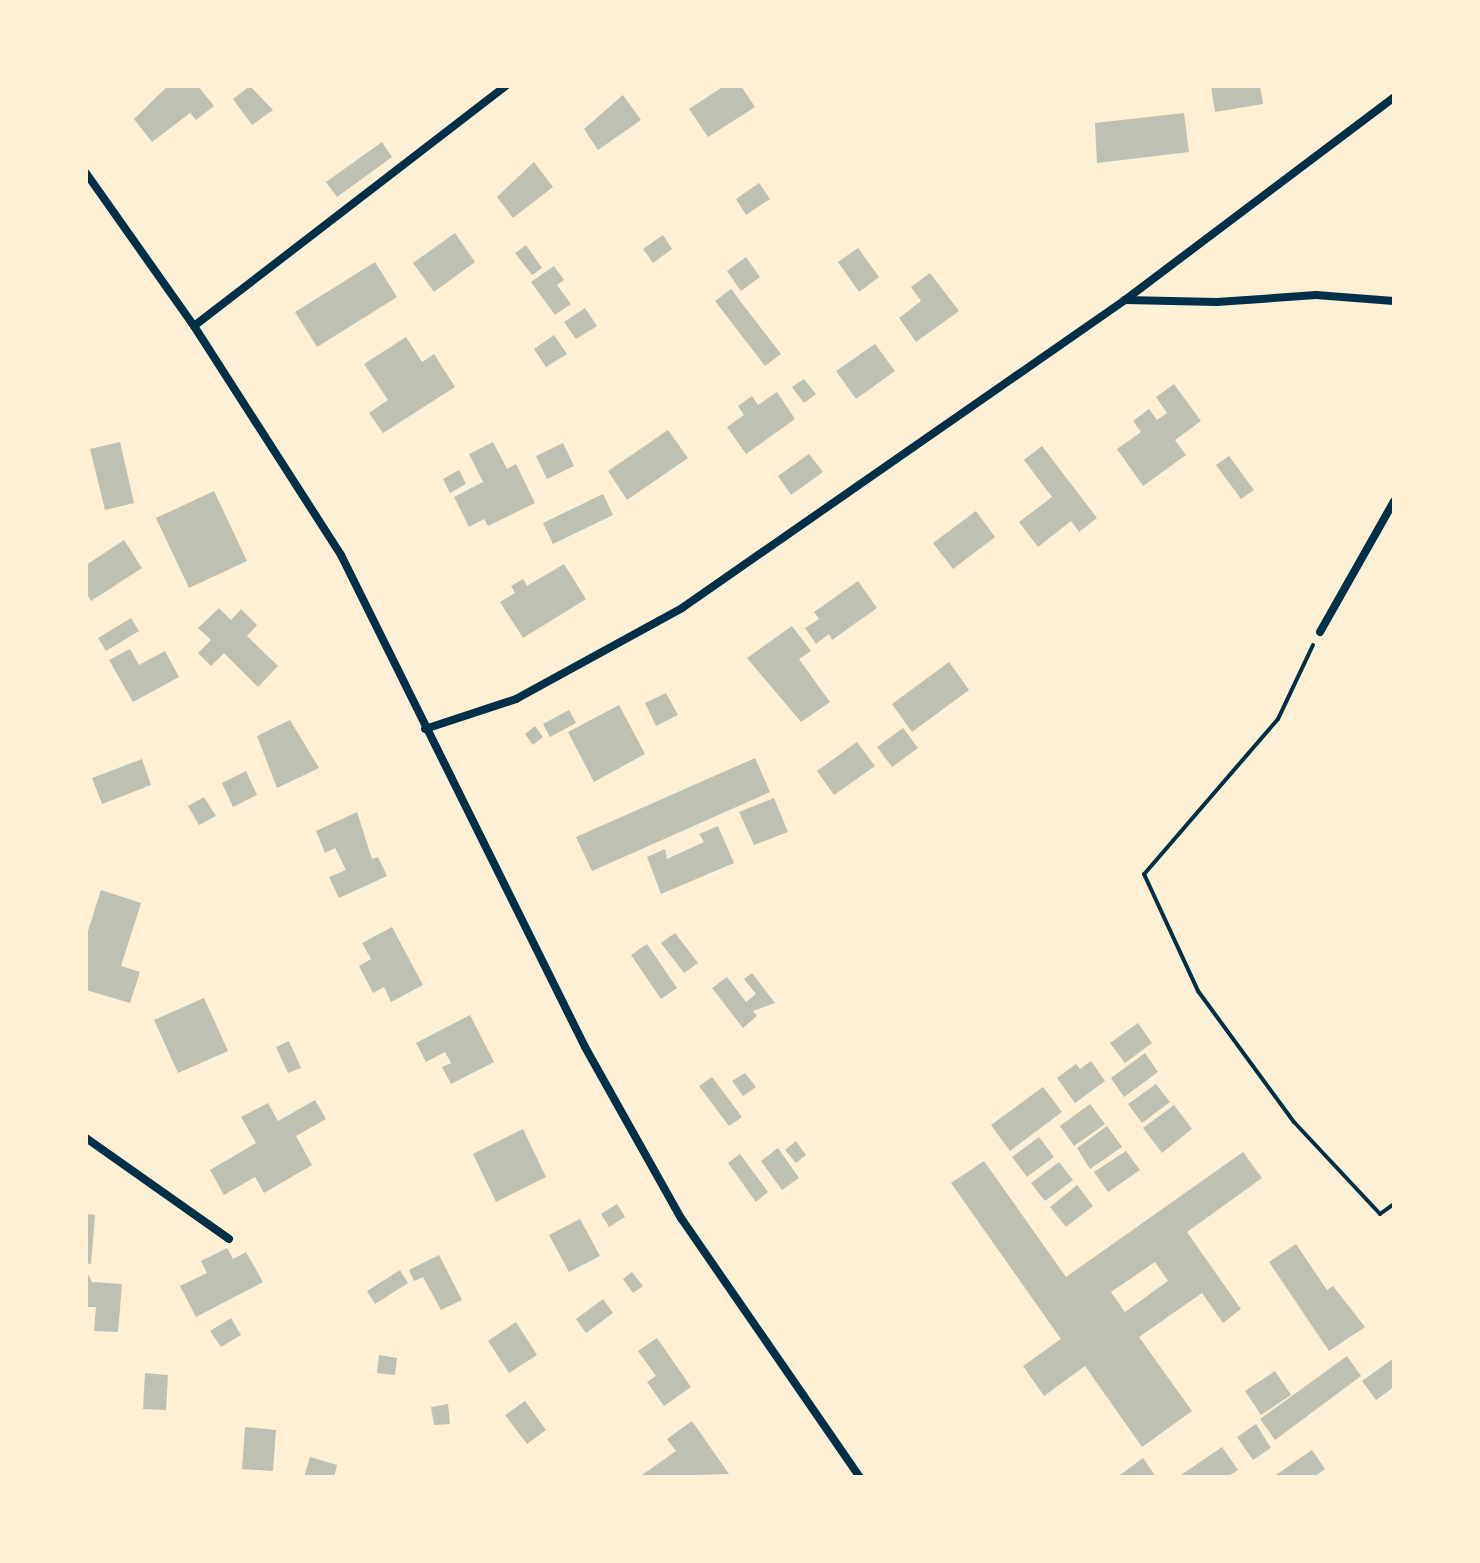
<!DOCTYPE html>
<html>
<head>
<meta charset="utf-8">
<style>
	body { margin:0 }
	#map { position:relative; width:1480px; height:1563px; overflow:hidden; background:#fdf0d5; font-family:"Fira Sans Condensed",sans-serif }
	div>[style] { position:absolute }
	.building>* { inset:0; background:#bec0b2 }
	.path>* { height:4px; margin:-2px; padding:0 2px; transform-origin:2px; border-radius:2px; background:#003049 }
	.minor>* { height:8px; margin:-4px; padding:0 4px; transform-origin:4px; border-radius:4px; background:#003049 }
	span { translate:-50% -50%; white-space:nowrap; text-align:center; line-height:1.15; -webkit-text-stroke:8px #fdf0d5; paint-order:stroke }
	.frame { position:absolute; inset:0; border:88px solid #fdf0d5; pointer-events:none }
</style>
</head>
<body>
<div id="map">
	<div class="building">
		<i style="clip-path:polygon(168px 86px,198px 86px,214px 106px,196px 120px,190px 113px,152px 142px,134px 119px)"></i>
		<i style="clip-path:polygon(250px 86px,273px 110px,252px 125px,233px 99px)"></i>
		<i style="clip-path:polygon(724px 86px,741px 86px,755px 107px,708px 137px,689px 109px)"></i>
		<i style="clip-path:polygon(1211px 86px,1260px 86px,1263px 104px,1215px 112px)"></i>
		<i style="clip-path:polygon(623px 95px,641px 120px,598px 150px,584px 129px)"></i>
		<i style="clip-path:polygon(1184px 113px,1189px 152px,1097px 163px,1095px 123px)"></i>
		<i style="clip-path:polygon(382px 142px,392px 157px,337px 197px,326px 182px)"></i>
		<i style="clip-path:polygon(534px 162px,553px 187px,513px 218px,497px 197px)"></i>
		<i style="clip-path:polygon(759px 183px,770px 199px,746px 215px,736px 199px)"></i>
		<i style="clip-path:polygon(455px 233px,475px 262px,434px 292px,413px 263px)"></i>
		<i style="clip-path:polygon(663px 235px,672px 249px,653px 263px,643px 249px)"></i>
		<i style="clip-path:polygon(526px 245px,542px 268px,532px 275px,515px 253px)"></i>
		<i style="clip-path:polygon(858px 248px,879px 277px,859px 292px,838px 262px)"></i>
		<i style="clip-path:polygon(746px 257px,760px 277px,741px 291px,727px 271px)"></i>
		<i style="clip-path:polygon(375px 262px,397px 297px,317px 347px,295px 312px)"></i>
		<i style="clip-path:polygon(554px 266px,564px 280px,557px 285px,571px 304px,555px 315px,531px 282px)"></i>
		<i style="clip-path:polygon(930px 273px,959px 311px,916px 342px,899px 318px,921px 301px,911px 287px)"></i>
		<i style="clip-path:polygon(731px 289px,781px 354px,765px 366px,715px 301px)"></i>
		<i style="clip-path:polygon(585px 308px,597px 326px,576px 339px,564px 322px)"></i>
		<i style="clip-path:polygon(554px 335px,567px 354px,546px 367px,534px 349px)"></i>
		<i style="clip-path:polygon(406px 337px,422px 362px,434px 354px,455px 387px,383px 433px,369px 413px,388px 400px,364px 364px)"></i>
		<i style="clip-path:polygon(875px 344px,895px 371px,856px 399px,836px 371px)"></i>
		<i style="clip-path:polygon(804px 379px,816px 394px,804px 403px,792px 387px)"></i>
		<i style="clip-path:polygon(1174px 384px,1201px 421px,1175px 440px,1186px 455px,1143px 486px,1117px 449px,1141px 432px,1133px 421px,1149px 409px,1157px 420px,1167px 413px,1156px 397px)"></i>
		<i style="clip-path:polygon(777px 392px,795px 419px,746px 454px,727px 427px,744px 415px,738px 406px,752px 396px,758px 405px)"></i>
		<i style="clip-path:polygon(668px 430px,688px 458px,627px 500px,608px 471px)"></i>
		<i style="clip-path:polygon(120px 442px,134px 503px,105px 510px,90px 449px)"></i>
		<i style="clip-path:polygon(493px 442px,507px 469px,516px 464px,535px 503px,488px 526px,484px 519px,469px 527px,454px 497px,483px 482px,469px 454px)"></i>
		<i style="clip-path:polygon(563px 443px,574px 466px,547px 479px,536px 456px)"></i>
		<i style="clip-path:polygon(1042px 446px,1097px 518px,1079px 532px,1071px 521px,1038px 547px,1019px 522px,1052px 497px,1024px 460px)"></i>
		<i style="clip-path:polygon(809px 454px,823px 472px,791px 495px,778px 476px)"></i>
		<i style="clip-path:polygon(1229px 456px,1254px 490px,1241px 499px,1216px 465px)"></i>
		<i style="clip-path:polygon(459px 470px,466px 484px,450px 493px,443px 479px)"></i>
		<i style="clip-path:polygon(214px 491px,247px 561px,189px 588px,156px 518px)"></i>
		<i style="clip-path:polygon(603px 494px,613px 515px,553px 544px,543px 523px)"></i>
		<i style="clip-path:polygon(976px 511px,995px 537px,953px 569px,933px 543px)"></i>
		<i style="clip-path:polygon(124px 540px,142px 568px,91px 601px,86px 593px,86px 565px)"></i>
		<i style="clip-path:polygon(564px 564px,586px 599px,523px 638px,500px 602px,515px 593px,511px 586px,523px 579px,527px 586px)"></i>
		<i style="clip-path:polygon(858px 581px,877px 608px,832px 640px,829px 634px,816px 644px,805px 628px,819px 619px,814px 612px)"></i>
		<i style="clip-path:polygon(219px 608px,231px 620px,241px 609px,257px 625px,247px 636px,278px 666px,258px 687px,224px 653px,211px 666px,198px 653px,211px 640px,198px 628px)"></i>
		<i style="clip-path:polygon(131px 618px,139px 631px,106px 651px,98px 638px)"></i>
		<i style="clip-path:polygon(792px 626px,811px 651px,799px 659px,830px 702px,801px 722px,747px 658px)"></i>
		<i style="clip-path:polygon(130px 649px,139px 665px,165px 651px,179px 677px,133px 702px,109px 660px)"></i>
		<i style="clip-path:polygon(949px 662px,969px 690px,912px 732px,892px 704px)"></i>
		<i style="clip-path:polygon(666px 693px,678px 715px,656px 726px,645px 703px)"></i>
		<i style="clip-path:polygon(619px 705px,645px 754px,594px 782px,568px 732px)"></i>
		<i style="clip-path:polygon(569px 710px,576px 723px,550px 737px,543px 724px)"></i>
		<i style="clip-path:polygon(290px 720px,319px 768px,277px 788px,257px 736px)"></i>
		<i style="clip-path:polygon(535px 726px,543px 737px,533px 745px,525px 734px)"></i>
		<i style="clip-path:polygon(903px 728px,918px 748px,892px 767px,877px 747px)"></i>
		<i style="clip-path:polygon(857px 742px,875px 766px,834px 795px,817px 771px)"></i>
		<i style="clip-path:polygon(755px 758px,770px 792px,592px 871px,576px 837px)"></i>
		<i style="clip-path:polygon(142px 759px,151px 785px,102px 804px,92px 778px)"></i>
		<i style="clip-path:polygon(246px 771px,257px 795px,233px 807px,222px 783px)"></i>
		<i style="clip-path:polygon(204px 797px,216px 816px,199px 825px,188px 806px)"></i>
		<i style="clip-path:polygon(774px 798px,788px 832px,754px 845px,739px 812px)"></i>
		<i style="clip-path:polygon(357px 812px,372px 859px,378px 857px,387px 876px,339px 898px,329px 877px,346px 870px,335px 848px,325px 853px,316px 831px)"></i>
		<i style="clip-path:polygon(718px 826px,734px 863px,661px 894px,647px 857px,665px 849px,667px 859px,704px 842px,699px 834px)"></i>
		<i style="clip-path:polygon(101px 890px,141px 903px,121px 966px,140px 972px,130px 1003px,86px 990px,86px 937px)"></i>
		<i style="clip-path:polygon(392px 927px,423px 985px,391px 1002px,384px 987px,373px 993px,359px 966px,371px 959px,362px 943px)"></i>
		<i style="clip-path:polygon(675px 933px,698px 963px,684px 973px,661px 943px)"></i>
		<i style="clip-path:polygon(647px 944px,677px 988px,661px 999px,631px 955px)"></i>
		<i style="clip-path:polygon(752px 973px,775px 1003px,753px 1011px,757px 1016px,743px 1028px,712px 988px,727px 977px,746px 1002px,756px 994px,744px 979px)"></i>
		<i style="clip-path:polygon(204px 998px,228px 1051px,178px 1073px,154px 1020px)"></i>
		<i style="clip-path:polygon(470px 1015px,494px 1062px,451px 1084px,442px 1067px,451px 1063px,445px 1052px,426px 1062px,416px 1043px)"></i>
		<i style="clip-path:polygon(1138px 1023px,1152px 1043px,1125px 1063px,1110px 1043px)"></i>
		<i style="clip-path:polygon(289px 1041px,301px 1068px,288px 1073px,276px 1047px)"></i>
		<i style="clip-path:polygon(1145px 1053px,1158px 1072px,1124px 1097px,1111px 1078px)"></i>
		<i style="clip-path:polygon(1091px 1061px,1105px 1081px,1075px 1103px,1057px 1078px,1076px 1064px,1080px 1069px)"></i>
		<i style="clip-path:polygon(745px 1073px,756px 1087px,743px 1096px,732px 1081px)"></i>
		<i style="clip-path:polygon(712px 1077px,742px 1117px,729px 1126px,699px 1086px)"></i>
		<i style="clip-path:polygon(1156px 1084px,1170px 1102px,1142px 1123px,1128px 1104px)"></i>
		<i style="clip-path:polygon(1043px 1087px,1062px 1112px,1010px 1151px,991px 1125px)"></i>
		<i style="clip-path:polygon(315px 1100px,326px 1119px,296px 1136px,312px 1165px,264px 1193px,255px 1177px,224px 1195px,210px 1170px,256px 1143px,241px 1117px,268px 1103px,278px 1121px)"></i>
		<i style="clip-path:polygon(1090px 1104px,1105px 1124px,1074px 1146px,1060px 1126px)"></i>
		<i style="clip-path:polygon(1174px 1105px,1192px 1129px,1162px 1153px,1143px 1128px)"></i>
		<i style="clip-path:polygon(1107px 1126px,1122px 1147px,1090px 1169px,1077px 1148px)"></i>
		<i style="clip-path:polygon(523px 1129px,546px 1177px,496px 1202px,473px 1154px)"></i>
		<i style="clip-path:polygon(1039px 1137px,1054px 1157px,1027px 1177px,1012px 1157px)"></i>
		<i style="clip-path:polygon(796px 1141px,806px 1155px,796px 1163px,785px 1150px)"></i>
		<i style="clip-path:polygon(778px 1148px,799px 1178px,782px 1190px,761px 1161px)"></i>
		<i style="clip-path:polygon(1126px 1151px,1140px 1170px,1108px 1192px,1094px 1172px)"></i>
		<i style="clip-path:polygon(evenodd,1243px 1152px,1262px 1178px,1187px 1232px,1241px 1309px,1223px 1323px,1202px 1293px,1139px 1337px,1192px 1411px,1142px 1447px,1085px 1366px,1044px 1396px,1023px 1366px,1061px 1339px,951px 1183px,984px 1161px,1066px 1277px,1243px 1152px,1155px 1262px,1168px 1281px,1125px 1312px,1111px 1292px,1155px 1262px)"></i>
		<i style="clip-path:polygon(740px 1154px,768px 1192px,756px 1202px,728px 1163px)"></i>
		<i style="clip-path:polygon(1059px 1162px,1073px 1180px,1045px 1201px,1031px 1183px)"></i>
		<i style="clip-path:polygon(1077px 1185px,1093px 1206px,1066px 1227px,1050px 1207px)"></i>
		<i style="clip-path:polygon(617px 1204px,625px 1217px,609px 1227px,601px 1214px)"></i>
		<i style="clip-path:polygon(86px 1214px,95px 1215px,91px 1264px,86px 1263px)"></i>
		<i style="clip-path:polygon(580px 1219px,600px 1256px,569px 1272px,549px 1235px)"></i>
		<i style="clip-path:polygon(1296px 1244px,1327px 1290px,1333px 1286px,1365px 1327px,1329px 1351px,1269px 1262px)"></i>
		<i style="clip-path:polygon(227px 1248px,233px 1259px,246px 1252px,263px 1282px,196px 1317px,180px 1286px,207px 1273px,201px 1261px)"></i>
		<i style="clip-path:polygon(439px 1255px,462px 1300px,441px 1310px,423px 1277px,414px 1281px,409px 1270px)"></i>
		<i style="clip-path:polygon(86px 1270px,92px 1282px,122px 1284px,118px 1332px,94px 1331px,96px 1307px,86px 1307px)"></i>
		<i style="clip-path:polygon(400px 1270px,408px 1283px,375px 1304px,367px 1291px)"></i>
		<i style="clip-path:polygon(632px 1272px,643px 1286px,633px 1293px,623px 1279px)"></i>
		<i style="clip-path:polygon(603px 1299px,613px 1313px,586px 1333px,576px 1319px)"></i>
		<i style="clip-path:polygon(231px 1318px,241px 1335px,221px 1347px,210px 1331px)"></i>
		<i style="clip-path:polygon(516px 1322px,537px 1355px,509px 1373px,488px 1341px)"></i>
		<i style="clip-path:polygon(657px 1338px,691px 1387px,664px 1406px,647px 1382px,656px 1376px,638px 1351px)"></i>
		<i style="clip-path:polygon(379px 1355px,397px 1358px,395px 1375px,377px 1373px)"></i>
		<i style="clip-path:polygon(1347px 1356px,1361px 1376px,1275px 1440px,1260px 1419px)"></i>
		<i style="clip-path:polygon(1394px 1358px,1394px 1387px,1376px 1400px,1362px 1381px)"></i>
		<i style="clip-path:polygon(1275px 1371px,1291px 1395px,1261px 1415px,1245px 1391px)"></i>
		<i style="clip-path:polygon(145px 1373px,168px 1375px,166px 1410px,143px 1409px)"></i>
		<i style="clip-path:polygon(525px 1401px,546px 1430px,527px 1444px,505px 1415px)"></i>
		<i style="clip-path:polygon(448px 1404px,450px 1424px,434px 1425px,431px 1407px)"></i>
		<i style="clip-path:polygon(692px 1421px,729px 1474px,639px 1477px,676px 1451px,667px 1439px)"></i>
		<i style="clip-path:polygon(1256px 1424px,1271px 1448px,1253px 1460px,1237px 1437px)"></i>
		<i style="clip-path:polygon(245px 1427px,276px 1430px,273px 1471px,242px 1469px)"></i>
		<i style="clip-path:polygon(1222px 1447px,1238px 1470px,1227px 1477px,1178px 1477px)"></i>
		<i style="clip-path:polygon(1312px 1450px,1325px 1469px,1314px 1477px,1273px 1477px)"></i>
		<i style="clip-path:polygon(310px 1457px,337px 1465px,334px 1477px,304px 1477px)"></i>
		<i style="clip-path:polygon(1143px 1458px,1156px 1477px,1122px 1477px,1120px 1475px)"></i>
	</div>
	<div class="path">
		<i style="left:1313px;top:645px;width:82px;rotate:115.3deg"></i>
		<i style="left:1278px;top:719px;width:205px;rotate:130.8deg"></i>
		<i style="left:1144px;top:874px;width:129px;rotate:65.2deg"></i>
		<i style="left:1198px;top:991px;width:162px;rotate:53.8deg"></i>
		<i style="left:1294px;top:1122px;width:126px;rotate:46.9deg"></i>
		<i style="left:1380px;top:1214px;width:17px;rotate:-36deg"></i>
	</div>
	<div class="minor">
		<i style="left:86px;top:173px;width:187px;rotate:54.8deg"></i>
		<i style="left:194px;top:326px;width:272px;rotate:57.3deg"></i>
		<i style="left:341px;top:555px;width:549px;rotate:63.62deg"></i>
		<i style="left:585px;top:1047px;width:196px;rotate:60.7deg"></i>
		<i style="left:681px;top:1218px;width:315px;rotate:55.4deg"></i>
		<i style="left:1125px;top:300px;width:92px;rotate:1.2deg"></i>
		<i style="left:1217px;top:302px;width:99px;rotate:-4deg"></i>
		<i style="left:1316px;top:295px;width:78px;rotate:4.4deg"></i>
		<i style="left:194px;top:326px;width:394px;rotate:-37.6deg"></i>
		<i style="left:1320px;top:632px;width:150px;rotate:-60.5deg"></i>
		<i style="left:425px;top:729px;width:96px;rotate:-18.2deg"></i>
		<i style="left:516px;top:699px;width:189px;rotate:-28.7deg"></i>
		<i style="left:682px;top:608px;width:540px;rotate:-34.81deg"></i>
		<i style="left:1125px;top:300px;width:337px;rotate:-37deg"></i>
		<i style="left:86px;top:1138px;width:175px;rotate:35.2deg"></i>
	</div>
	<div class="frame"></div>
</div>
</body>
</html>
